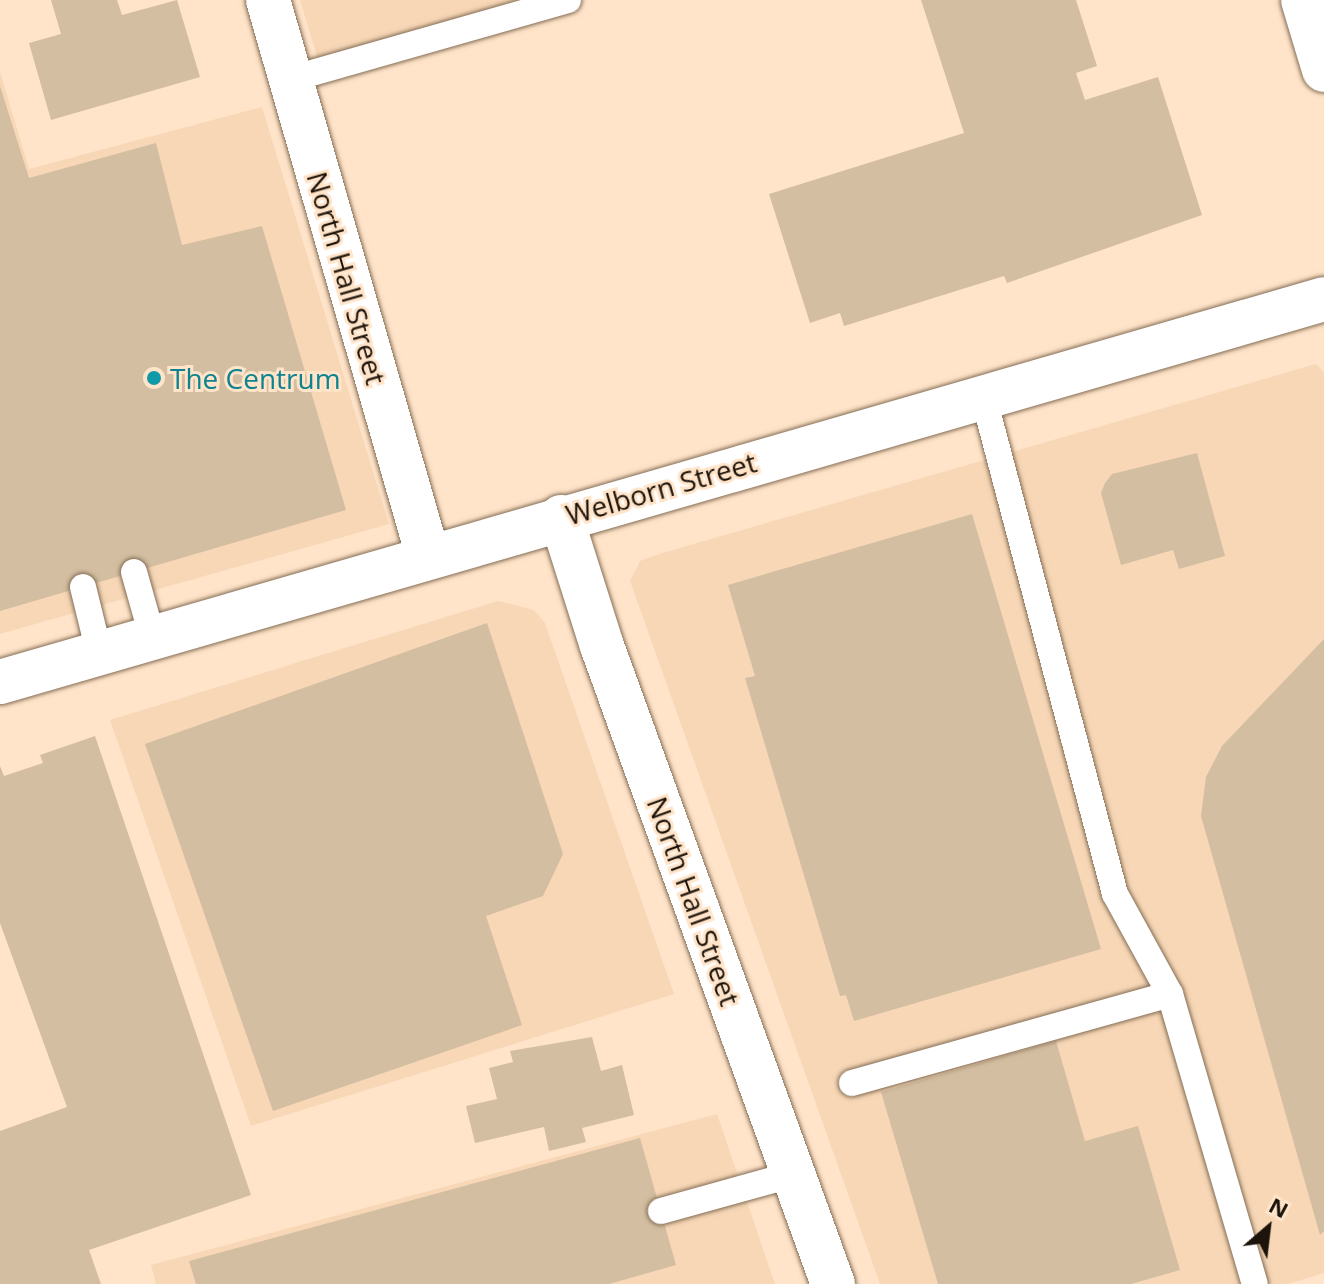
<!DOCTYPE html>
<html>
<head>
<meta charset="utf-8">
<style>
	body { margin:0 }
	#map { position:relative; width:1324px; height:1284px; overflow:hidden; background:#ffe4c9; font-family:"Open Sans",sans-serif }
	div>[style] { position:absolute }
	.built>* { inset:0; background:#f7d7b6 }
	.building>* { inset:0; background:#d3bea1 }
	.roads { filter:drop-shadow(0 0 2px #846d55) drop-shadow(0 0 2px #846d55) }
	.lane>* { height:26px; margin:-13px; padding:0 13px; transform-origin:13px; border-radius:13px; background:#fff }
	.street>* { height:44px; margin:-22px; padding:0 22px; transform-origin:22px; border-radius:22px; background:#fff }
	.secondary>* { height:44px; margin:-22px; padding:0 22px; transform-origin:22px; border-radius:22px; background:#fff }
	.dots>* { width:22px; height:22px; translate:-50% -50%; box-sizing:border-box; border:4px solid #ffe4c9; border-radius:50% }
	span { translate:-50% -50%; white-space:nowrap; text-align:center; line-height:1.15; -webkit-text-stroke:6px #ffe4c9; paint-order:stroke }
	.street-label { font-size:28px; color:#1c130a }
	.culture-label { font-size:28px; color:#0d838f }
	.left { translate:0 -50%; text-align:left }
	.north { position:absolute; left:1228px; top:1188px; width:80px; height:80px; -webkit-text-stroke:6px #ffe4c9; paint-order:stroke; rotate:28deg; font-size:22px; font-weight:700; line-height:32px; text-align:center; color:#1c130a }
	.north::after { content:''; display:block; margin:auto; width:28px; height:36px; background:#1c130a; clip-path:polygon(50% 0,100% 100%,50% 72%,0 100%) }
</style>
</head>
<body>
<div id="map">
	<div class="built">
		<i style="clip-path:polygon(300px 0,529px 0,318px 60px)"></i>
		<i style="clip-path:polygon(0 72px,29px 169px,262px 107px,389px 524px,0 634px)"></i>
		<i style="clip-path:polygon(1316px 364px,1324px 372px,1324px 1273px,1288px 1284px,880px 1284px,630px 581px,640px 561px,659px 554px)"></i>
		<i style="clip-path:polygon(498px 601px,534px 610px,545px 623px,674px 994px,251px 1126px,110px 720px)"></i>
		<i style="clip-path:polygon(717px 1114px,775px 1284px,156px 1284px,151px 1265px)"></i>
	</div>
	<div class="building">
		<i style="clip-path:polygon(51px 0,117px 0,122px 15px,177px 0,200px 77px,51px 120px,29px 43px,61px 34px)"></i>
		<i style="clip-path:polygon(921px 0,1076px 0,1097px 66px,1076px 73px,1085px 100px,1158px 77px,1202px 215px,1007px 283px,1004px 276px,844px 326px,840px 313px,810px 323px,769px 194px,964px 133px)"></i>
		<i style="clip-path:polygon(0 86px,29px 178px,156px 143px,182px 245px,262px 226px,346px 510px,0 611px)"></i>
		<i style="clip-path:polygon(1197px 453px,1225px 556px,1179px 569px,1173px 550px,1121px 565px,1101px 493px,1105px 483px,1112px 474px)"></i>
		<i style="clip-path:polygon(972px 514px,1101px 949px,854px 1021px,846px 995px,840px 996px,745px 678px,755px 676px,728px 585px)"></i>
		<i style="clip-path:polygon(487px 623px,563px 854px,543px 896px,486px 916px,522px 1025px,273px 1111px,145px 744px)"></i>
		<i style="clip-path:polygon(1324px 639px,1324px 1231px,1320px 1235px,1201px 816px,1206px 777px,1222px 746px)"></i>
		<i style="clip-path:polygon(95px 736px,251px 1195px,89px 1250px,101px 1284px,0 1284px,0 1131px,67px 1107px,0 923px,0 766px,4px 776px,43px 763px,40px 755px)"></i>
		<i style="clip-path:polygon(592px 1037px,601px 1071px,622px 1065px,634px 1115px,582px 1128px,586px 1142px,549px 1151px,544px 1127px,475px 1143px,466px 1106px,497px 1099px,489px 1068px,513px 1062px,510px 1051px)"></i>
		<i style="clip-path:polygon(1056px 1041px,1085px 1141px,1138px 1126px,1180px 1270px,1131px 1284px,938px 1284px,881px 1092px)"></i>
		<i style="clip-path:polygon(640px 1138px,676px 1265px,609px 1284px,196px 1284px,189px 1261px)"></i>
	</div>
	<div class="roads">
		<div class="lane">
			<i style="left:291px;top:79px;width:288px;rotate:-15.9deg"></i>
			<i style="left:983px;top:395px;width:516px;rotate:75.18deg"></i>
			<i style="left:1115px;top:894px;width:114px;rotate:61.2deg"></i>
			<i style="left:1170px;top:994px;width:302px;rotate:73.7deg"></i>
			<i style="left:134px;top:572px;width:66px;rotate:74.3deg"></i>
			<i style="left:83px;top:587px;width:67px;rotate:76.2deg"></i>
			<i style="left:852px;top:1083px;width:330px;rotate:-15.6deg"></i>
			<i style="left:661px;top:1211px;width:138px;rotate:-15.5deg"></i>
		</div>
		<div class="street">
			<i style="left:268px;top:0;width:579px;rotate:73.95deg"></i>
			<i style="left:1303px;top:0;width:73px;rotate:73.3deg"></i>
			<i style="left:0;top:682px;width:1378px;rotate:-16.13deg"></i>
		</div>
		<div class="secondary">
			<i style="left:561px;top:517px;width:135px;rotate:72.4deg"></i>
			<i style="left:602px;top:646px;width:679px;rotate:70.1deg"></i>
		</div>
	</div>
	<div class="dots">
		<i style="left:154px;top:378px;background:#0f9aa8"></i>
	</div>
	<div class="street-label">
		<span style="left:347px;top:278px;rotate:74deg">North Hall Street</span>
		<span style="left:661px;top:488px;rotate:-16deg">Welborn Street</span>
		<span style="left:694px;top:901px;rotate:70deg">North Hall Street</span>
	</div>
	<div class="culture-label">
		<span class="left" style="left:170px;top:378px">The Centrum</span>
	</div>
	<div class="north">N</div>
</div>
</body>
</html>
